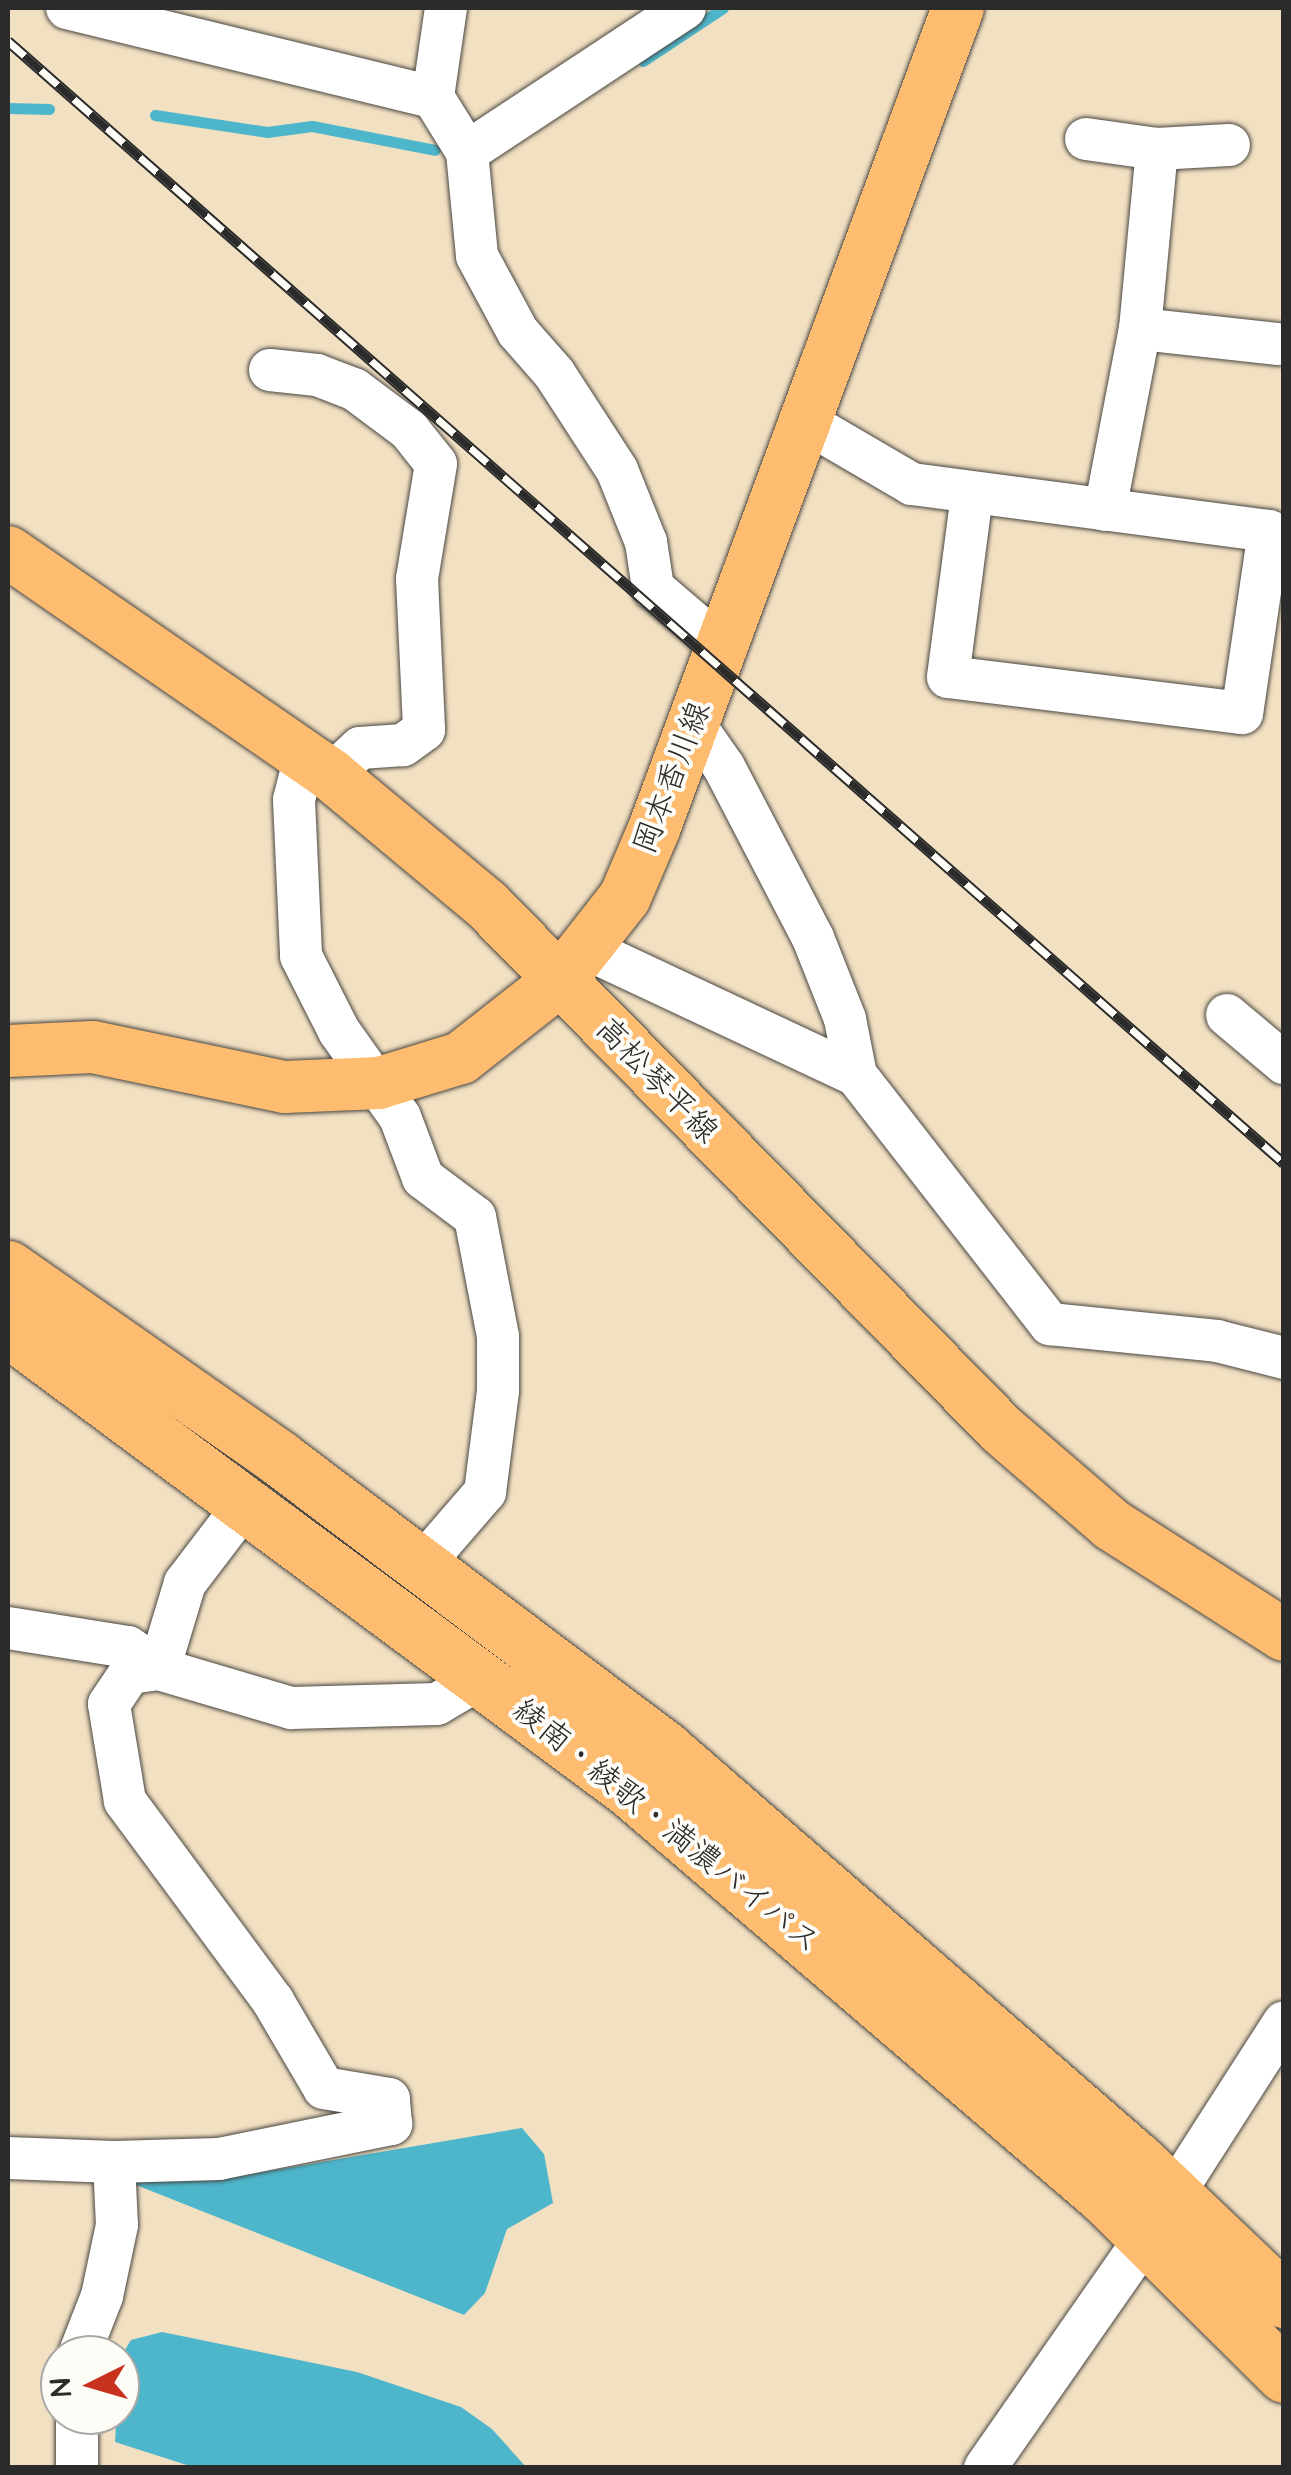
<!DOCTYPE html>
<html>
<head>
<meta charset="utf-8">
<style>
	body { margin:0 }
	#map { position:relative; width:1291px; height:2475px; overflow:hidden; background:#f2e0c2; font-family:"Architects Daughter","Klee One",sans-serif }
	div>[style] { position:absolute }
	.water>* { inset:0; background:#4db6cb }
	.stream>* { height:11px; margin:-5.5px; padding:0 5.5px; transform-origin:5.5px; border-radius:5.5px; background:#4db6cb }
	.roads { filter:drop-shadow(0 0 2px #494642) drop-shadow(0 0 2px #494642) }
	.minor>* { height:42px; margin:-21px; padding:0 21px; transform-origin:21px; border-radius:21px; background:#fff }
	.major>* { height:52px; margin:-26px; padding:0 26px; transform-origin:26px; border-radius:26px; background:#fdbc70 }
	.highway>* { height:55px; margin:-27.5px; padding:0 27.5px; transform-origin:27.5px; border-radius:27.5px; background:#fdbc70 }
	.rail>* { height:11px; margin-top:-5.5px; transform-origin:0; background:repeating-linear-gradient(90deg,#fdfcf7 0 22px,#2b2b2b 0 44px); box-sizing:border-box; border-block:2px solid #2b2b2b }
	span { translate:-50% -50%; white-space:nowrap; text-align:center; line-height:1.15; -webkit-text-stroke:8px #fdfcf7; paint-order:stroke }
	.street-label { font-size:32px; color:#2b2b2b }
	.frame { position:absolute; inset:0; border:10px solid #2b2b2b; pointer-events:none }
	.north { position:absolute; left:40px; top:2335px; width:100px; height:100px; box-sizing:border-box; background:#fdfcf7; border:2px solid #a9a8a5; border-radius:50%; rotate:265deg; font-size:28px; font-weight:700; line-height:40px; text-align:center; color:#2b2b2b }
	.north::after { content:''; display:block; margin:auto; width:35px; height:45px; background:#c8321e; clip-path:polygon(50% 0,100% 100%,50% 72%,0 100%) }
</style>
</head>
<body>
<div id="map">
	<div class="water">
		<i style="clip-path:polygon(522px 2128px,544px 2154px,553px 2203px,507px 2229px,485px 2293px,464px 2315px,136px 2185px,138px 2175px,215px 2180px)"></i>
		<i style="clip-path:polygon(162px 2332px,357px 2372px,461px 2407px,492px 2429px,526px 2467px,193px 2467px,115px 2442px,120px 2358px,131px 2340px)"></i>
	</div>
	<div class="stream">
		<i style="left:643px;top:61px;width:96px;rotate:-33.5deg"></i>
		<i style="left:8px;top:108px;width:41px;rotate:1.4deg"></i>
		<i style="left:155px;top:115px;width:113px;rotate:8.6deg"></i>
		<i style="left:267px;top:132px;width:45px;rotate:-7.6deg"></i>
		<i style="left:312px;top:126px;width:125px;rotate:11deg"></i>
	</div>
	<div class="roads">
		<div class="minor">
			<i style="left:67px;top:8px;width:377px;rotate:13.7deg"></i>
			<i style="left:433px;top:97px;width:65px;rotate:58.3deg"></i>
			<i style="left:467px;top:152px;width:104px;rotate:84.5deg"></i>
			<i style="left:477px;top:256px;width:86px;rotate:61.7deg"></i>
			<i style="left:518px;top:332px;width:55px;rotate:48.7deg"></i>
			<i style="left:554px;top:373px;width:116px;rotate:57deg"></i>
			<i style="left:617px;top:470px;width:78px;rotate:68.1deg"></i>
			<i style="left:646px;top:542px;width:47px;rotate:81.3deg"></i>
			<i style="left:653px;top:588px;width:91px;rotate:40.5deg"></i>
			<i style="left:433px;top:97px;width:90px;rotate:-81.7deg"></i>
			<i style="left:1086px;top:139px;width:72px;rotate:8deg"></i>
			<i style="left:1157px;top:149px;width:72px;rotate:-3.2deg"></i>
			<i style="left:467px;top:152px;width:261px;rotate:-33.4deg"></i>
			<i style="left:1140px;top:329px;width:139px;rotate:6.2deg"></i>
			<i style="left:270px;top:370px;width:47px;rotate:6.1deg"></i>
			<i style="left:317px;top:375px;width:40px;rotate:21deg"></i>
			<i style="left:354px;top:389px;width:69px;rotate:36.7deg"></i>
			<i style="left:409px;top:430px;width:43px;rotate:51.5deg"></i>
			<i style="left:436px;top:464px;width:117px;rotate:99.4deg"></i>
			<i style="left:417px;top:579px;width:151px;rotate:87.3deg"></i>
			<i style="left:424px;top:730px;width:26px;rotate:144deg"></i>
			<i style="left:403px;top:745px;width:43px;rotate:176deg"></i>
			<i style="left:360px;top:748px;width:40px;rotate:137deg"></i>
			<i style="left:804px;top:421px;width:125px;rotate:30.3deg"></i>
			<i style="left:912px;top:484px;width:360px;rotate:7.5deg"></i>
			<i style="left:1269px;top:531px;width:184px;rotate:98.4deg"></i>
			<i style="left:1242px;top:713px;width:296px;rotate:-173deg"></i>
			<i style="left:948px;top:677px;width:184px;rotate:-82.5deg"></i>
			<i style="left:1105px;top:510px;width:184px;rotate:-79.1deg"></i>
			<i style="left:1140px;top:329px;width:181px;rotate:-84.6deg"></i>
			<i style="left:694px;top:724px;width:52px;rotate:55.1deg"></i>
			<i style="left:724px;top:767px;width:193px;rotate:62.5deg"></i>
			<i style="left:813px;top:938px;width:87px;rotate:68.4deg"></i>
			<i style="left:845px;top:1019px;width:57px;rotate:78.9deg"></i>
			<i style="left:856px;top:1075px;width:316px;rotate:52.1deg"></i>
			<i style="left:1050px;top:1324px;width:168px;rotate:5.8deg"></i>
			<i style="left:1217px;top:1341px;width:69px;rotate:14.2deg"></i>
			<i style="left:304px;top:760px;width:41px;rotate:104deg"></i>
			<i style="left:294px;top:800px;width:156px;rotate:87.4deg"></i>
			<i style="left:301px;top:956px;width:84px;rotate:63.1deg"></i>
			<i style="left:339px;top:1031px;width:105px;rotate:54.7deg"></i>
			<i style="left:400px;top:1117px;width:65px;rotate:69.3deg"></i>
			<i style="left:423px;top:1178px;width:65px;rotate:36.9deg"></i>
			<i style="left:475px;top:1217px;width:122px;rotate:79.1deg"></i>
			<i style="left:498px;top:1337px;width:54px;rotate:90deg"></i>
			<i style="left:498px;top:1391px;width:102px;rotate:97.3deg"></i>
			<i style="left:485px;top:1492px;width:96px;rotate:130.8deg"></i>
			<i style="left:587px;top:949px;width:297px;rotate:25.1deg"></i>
			<i style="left:1227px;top:1015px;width:75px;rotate:40.1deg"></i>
			<i style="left:8px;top:1628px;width:121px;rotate:9deg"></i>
			<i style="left:128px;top:1647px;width:38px;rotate:35deg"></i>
			<i style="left:159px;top:1669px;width:138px;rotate:16.5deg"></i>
			<i style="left:291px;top:1708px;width:146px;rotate:-1.6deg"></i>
			<i style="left:437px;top:1704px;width:51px;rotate:-30.6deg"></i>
			<i style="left:8px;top:2158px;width:106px;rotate:2.2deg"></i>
			<i style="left:114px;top:2162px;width:63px;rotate:87.3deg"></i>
			<i style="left:117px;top:2225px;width:73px;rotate:101.9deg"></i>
			<i style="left:102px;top:2296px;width:63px;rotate:111.3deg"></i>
			<i style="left:114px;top:2162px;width:105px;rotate:-1.6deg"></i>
			<i style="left:219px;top:2159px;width:176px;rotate:-11.5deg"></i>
			<i style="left:391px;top:2124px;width:25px;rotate:-95deg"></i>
			<i style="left:389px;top:2099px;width:66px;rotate:-170.4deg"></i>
			<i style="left:324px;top:2088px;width:101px;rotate:-120.4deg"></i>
			<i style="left:273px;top:2001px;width:249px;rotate:-126.5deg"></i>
			<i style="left:125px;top:1801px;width:98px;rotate:-99.4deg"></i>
			<i style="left:109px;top:1704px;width:37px;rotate:-56deg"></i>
			<i style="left:130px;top:1673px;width:29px;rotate:-8deg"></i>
			<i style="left:159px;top:1669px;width:90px;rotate:-73.2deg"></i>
			<i style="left:185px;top:1583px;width:101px;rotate:-52.7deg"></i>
			<i style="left:77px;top:2468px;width:53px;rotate:-90deg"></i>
			<i style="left:985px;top:2468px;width:282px;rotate:-55.1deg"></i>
			<i style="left:1146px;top:2237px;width:255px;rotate:-57.3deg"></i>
		</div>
		<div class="major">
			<i style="left:8px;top:552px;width:393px;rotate:34.6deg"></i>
			<i style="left:331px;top:775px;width:203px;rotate:39.8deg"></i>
			<i style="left:487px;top:905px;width:735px;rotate:45.55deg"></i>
			<i style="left:1002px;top:1430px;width:145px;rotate:40.8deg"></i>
			<i style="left:1112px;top:1525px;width:204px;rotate:32.6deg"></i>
			<i style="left:8px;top:1051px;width:85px;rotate:-2.7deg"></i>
			<i style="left:93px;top:1047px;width:196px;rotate:11.8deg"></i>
			<i style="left:285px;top:1087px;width:94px;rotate:-2.4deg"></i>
			<i style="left:379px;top:1083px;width:86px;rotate:-17deg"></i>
			<i style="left:461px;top:1058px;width:126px;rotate:-38.2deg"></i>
			<i style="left:560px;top:980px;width:105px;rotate:-51.9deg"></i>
			<i style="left:625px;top:897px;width:74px;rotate:-66.9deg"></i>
			<i style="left:654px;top:829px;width:875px;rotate:-69.68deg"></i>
		</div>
		<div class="highway">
			<i style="left:8px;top:1268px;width:331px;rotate:35deg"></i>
			<i style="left:279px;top:1458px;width:483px;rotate:37deg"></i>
			<i style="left:665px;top:1749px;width:627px;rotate:41.06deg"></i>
			<i style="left:1138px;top:2161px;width:202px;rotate:43.6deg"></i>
			<i style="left:8px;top:1329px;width:774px;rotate:36.54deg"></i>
			<i style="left:630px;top:1790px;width:627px;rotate:40.6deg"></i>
			<i style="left:1106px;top:2198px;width:251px;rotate:44.8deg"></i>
		</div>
	</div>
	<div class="rail">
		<i style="left:8px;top:41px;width:1699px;rotate:41.33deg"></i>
	</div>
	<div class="street-label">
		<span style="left:673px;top:778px;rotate:-69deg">岡本香川線</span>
		<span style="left:656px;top:1081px;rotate:46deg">高松琴平線</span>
		<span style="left:666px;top:1827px;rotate:39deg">綾南・綾歌・満濃バイパス</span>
	</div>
	<div class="frame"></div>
	<div class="north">N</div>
</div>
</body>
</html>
